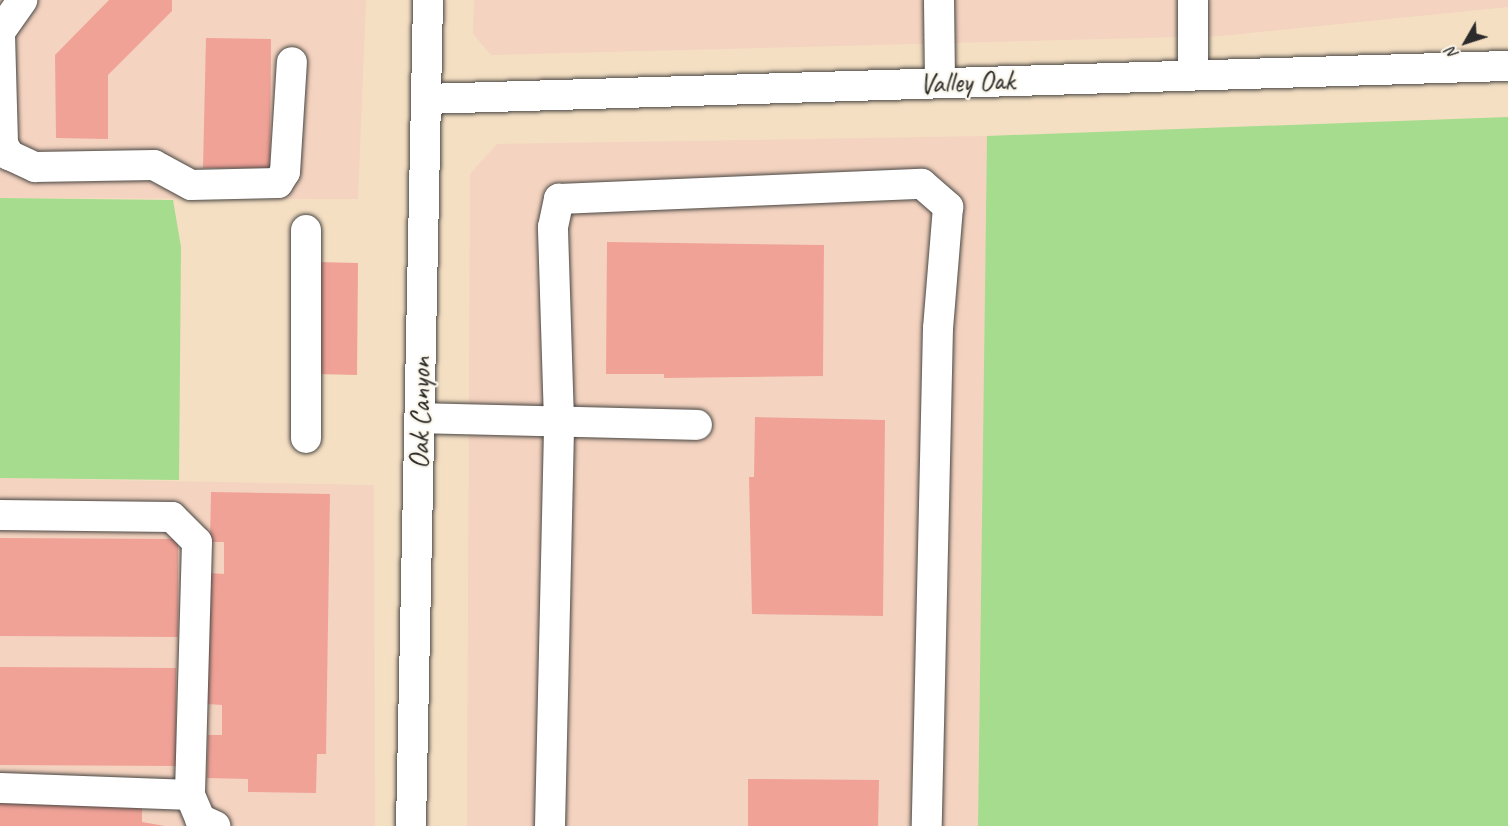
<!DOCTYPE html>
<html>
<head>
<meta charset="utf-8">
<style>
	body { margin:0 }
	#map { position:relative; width:1508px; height:826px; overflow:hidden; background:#f4dfc3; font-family:Caveat,sans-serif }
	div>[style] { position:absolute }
	.built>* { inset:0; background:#f4d3c0 }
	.green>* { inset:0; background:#a6dc8d }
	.building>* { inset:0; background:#f0a297 }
	.roads { filter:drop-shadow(0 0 2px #494642) drop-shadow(0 0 2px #494642) }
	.minor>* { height:30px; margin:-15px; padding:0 15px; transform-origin:15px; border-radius:15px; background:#fff }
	span { translate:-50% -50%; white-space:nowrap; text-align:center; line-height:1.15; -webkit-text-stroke:4.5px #fbf7ec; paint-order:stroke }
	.street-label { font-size:28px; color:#2b2b2b }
	.north { position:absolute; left:1436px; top:12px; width:60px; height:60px; -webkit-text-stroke:4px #fbf7ec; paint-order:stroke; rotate:231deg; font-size:16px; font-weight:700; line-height:24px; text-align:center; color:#2b2b2b }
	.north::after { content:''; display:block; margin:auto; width:21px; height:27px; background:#2b2b2b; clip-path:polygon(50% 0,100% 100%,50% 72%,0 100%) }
</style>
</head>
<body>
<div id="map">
	<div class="built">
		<i style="clip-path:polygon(0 0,366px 0,358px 199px,0 198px)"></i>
		<i style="clip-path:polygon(474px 0,1508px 0,1508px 7px,1221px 36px,491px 55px,473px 34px)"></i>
		<i style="clip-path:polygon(987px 136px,978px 826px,467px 826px,470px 174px,497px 144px)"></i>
		<i style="clip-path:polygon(0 478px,374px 485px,375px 826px,0 826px)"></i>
	</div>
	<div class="green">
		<i style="clip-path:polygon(1508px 117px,1508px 826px,978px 826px,987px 136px)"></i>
		<i style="clip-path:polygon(0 198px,173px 200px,181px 247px,179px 480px,0 478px)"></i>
	</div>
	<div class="building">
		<i style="clip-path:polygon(109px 0,172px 0,172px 11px,108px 75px,108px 139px,56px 138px,55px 55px)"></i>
		<i style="clip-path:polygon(206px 38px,271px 39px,270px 168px,203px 168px)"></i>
		<i style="clip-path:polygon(607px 242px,824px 245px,823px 376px,664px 378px,664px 374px,606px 374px)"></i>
		<i style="clip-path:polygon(318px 262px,358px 263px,357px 375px,316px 374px)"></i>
		<i style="clip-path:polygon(755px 417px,885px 420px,883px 616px,752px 614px,749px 477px,754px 477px)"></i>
		<i style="clip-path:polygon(211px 492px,330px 494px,326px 754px,317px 754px,316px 793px,248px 792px,248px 779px,207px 778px,208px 735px,222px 735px,222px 705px,207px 704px,209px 573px,224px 574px,224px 542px,210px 542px)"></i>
		<i style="clip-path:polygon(0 538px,178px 539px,178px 637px,0 636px)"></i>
		<i style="clip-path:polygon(0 667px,176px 668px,176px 766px,0 765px)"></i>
		<i style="clip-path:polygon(748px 779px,879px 780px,878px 826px,748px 826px)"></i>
		<i style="clip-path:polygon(0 799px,142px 801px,142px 822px,165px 826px,0 826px)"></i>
	</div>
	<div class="roads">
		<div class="minor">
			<i style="left:939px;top:0;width:83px;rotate:89.3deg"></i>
			<i style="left:0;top:32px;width:39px;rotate:-55deg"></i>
			<i style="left:0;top:35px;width:109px;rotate:88.4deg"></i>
			<i style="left:3px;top:144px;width:13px;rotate:61deg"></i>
			<i style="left:9px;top:155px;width:29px;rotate:25deg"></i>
			<i style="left:35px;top:167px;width:119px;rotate:-1deg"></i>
			<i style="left:154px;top:165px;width:42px;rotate:28.4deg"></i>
			<i style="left:191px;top:185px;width:87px;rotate:-1.3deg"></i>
			<i style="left:278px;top:183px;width:13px;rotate:-58deg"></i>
			<i style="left:285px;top:172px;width:110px;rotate:-86.4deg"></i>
			<i style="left:1193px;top:75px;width:75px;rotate:-90deg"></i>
			<i style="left:426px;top:99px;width:1083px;rotate:-1.75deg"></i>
			<i style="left:306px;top:230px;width:208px;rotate:90deg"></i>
			<i style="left:420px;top:418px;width:277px;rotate:1.4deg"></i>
			<i style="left:0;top:515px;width:172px;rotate:0.7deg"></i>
			<i style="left:172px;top:517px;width:35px;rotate:45deg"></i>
			<i style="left:197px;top:542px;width:253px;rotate:91.6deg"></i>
			<i style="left:190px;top:795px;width:26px;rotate:67deg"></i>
			<i style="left:200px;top:819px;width:17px;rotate:25deg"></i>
			<i style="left:0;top:788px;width:190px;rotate:2.1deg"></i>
			<i style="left:411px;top:826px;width:826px;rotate:-88.82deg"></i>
			<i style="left:550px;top:826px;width:405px;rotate:-88.7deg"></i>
			<i style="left:559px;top:421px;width:194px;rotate:-91.8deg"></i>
			<i style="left:553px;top:227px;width:29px;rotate:-78deg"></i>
			<i style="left:559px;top:199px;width:363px;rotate:-2.4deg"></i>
			<i style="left:922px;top:184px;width:35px;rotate:41deg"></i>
			<i style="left:948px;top:207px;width:121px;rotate:94.7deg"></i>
			<i style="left:938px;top:328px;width:498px;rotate:91.3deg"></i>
		</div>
	</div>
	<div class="street-label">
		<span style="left:967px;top:82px;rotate:-2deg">Valley Oak</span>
		<span style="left:420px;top:413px;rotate:-89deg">Oak Canyon</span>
	</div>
	<div class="north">N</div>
</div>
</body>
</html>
